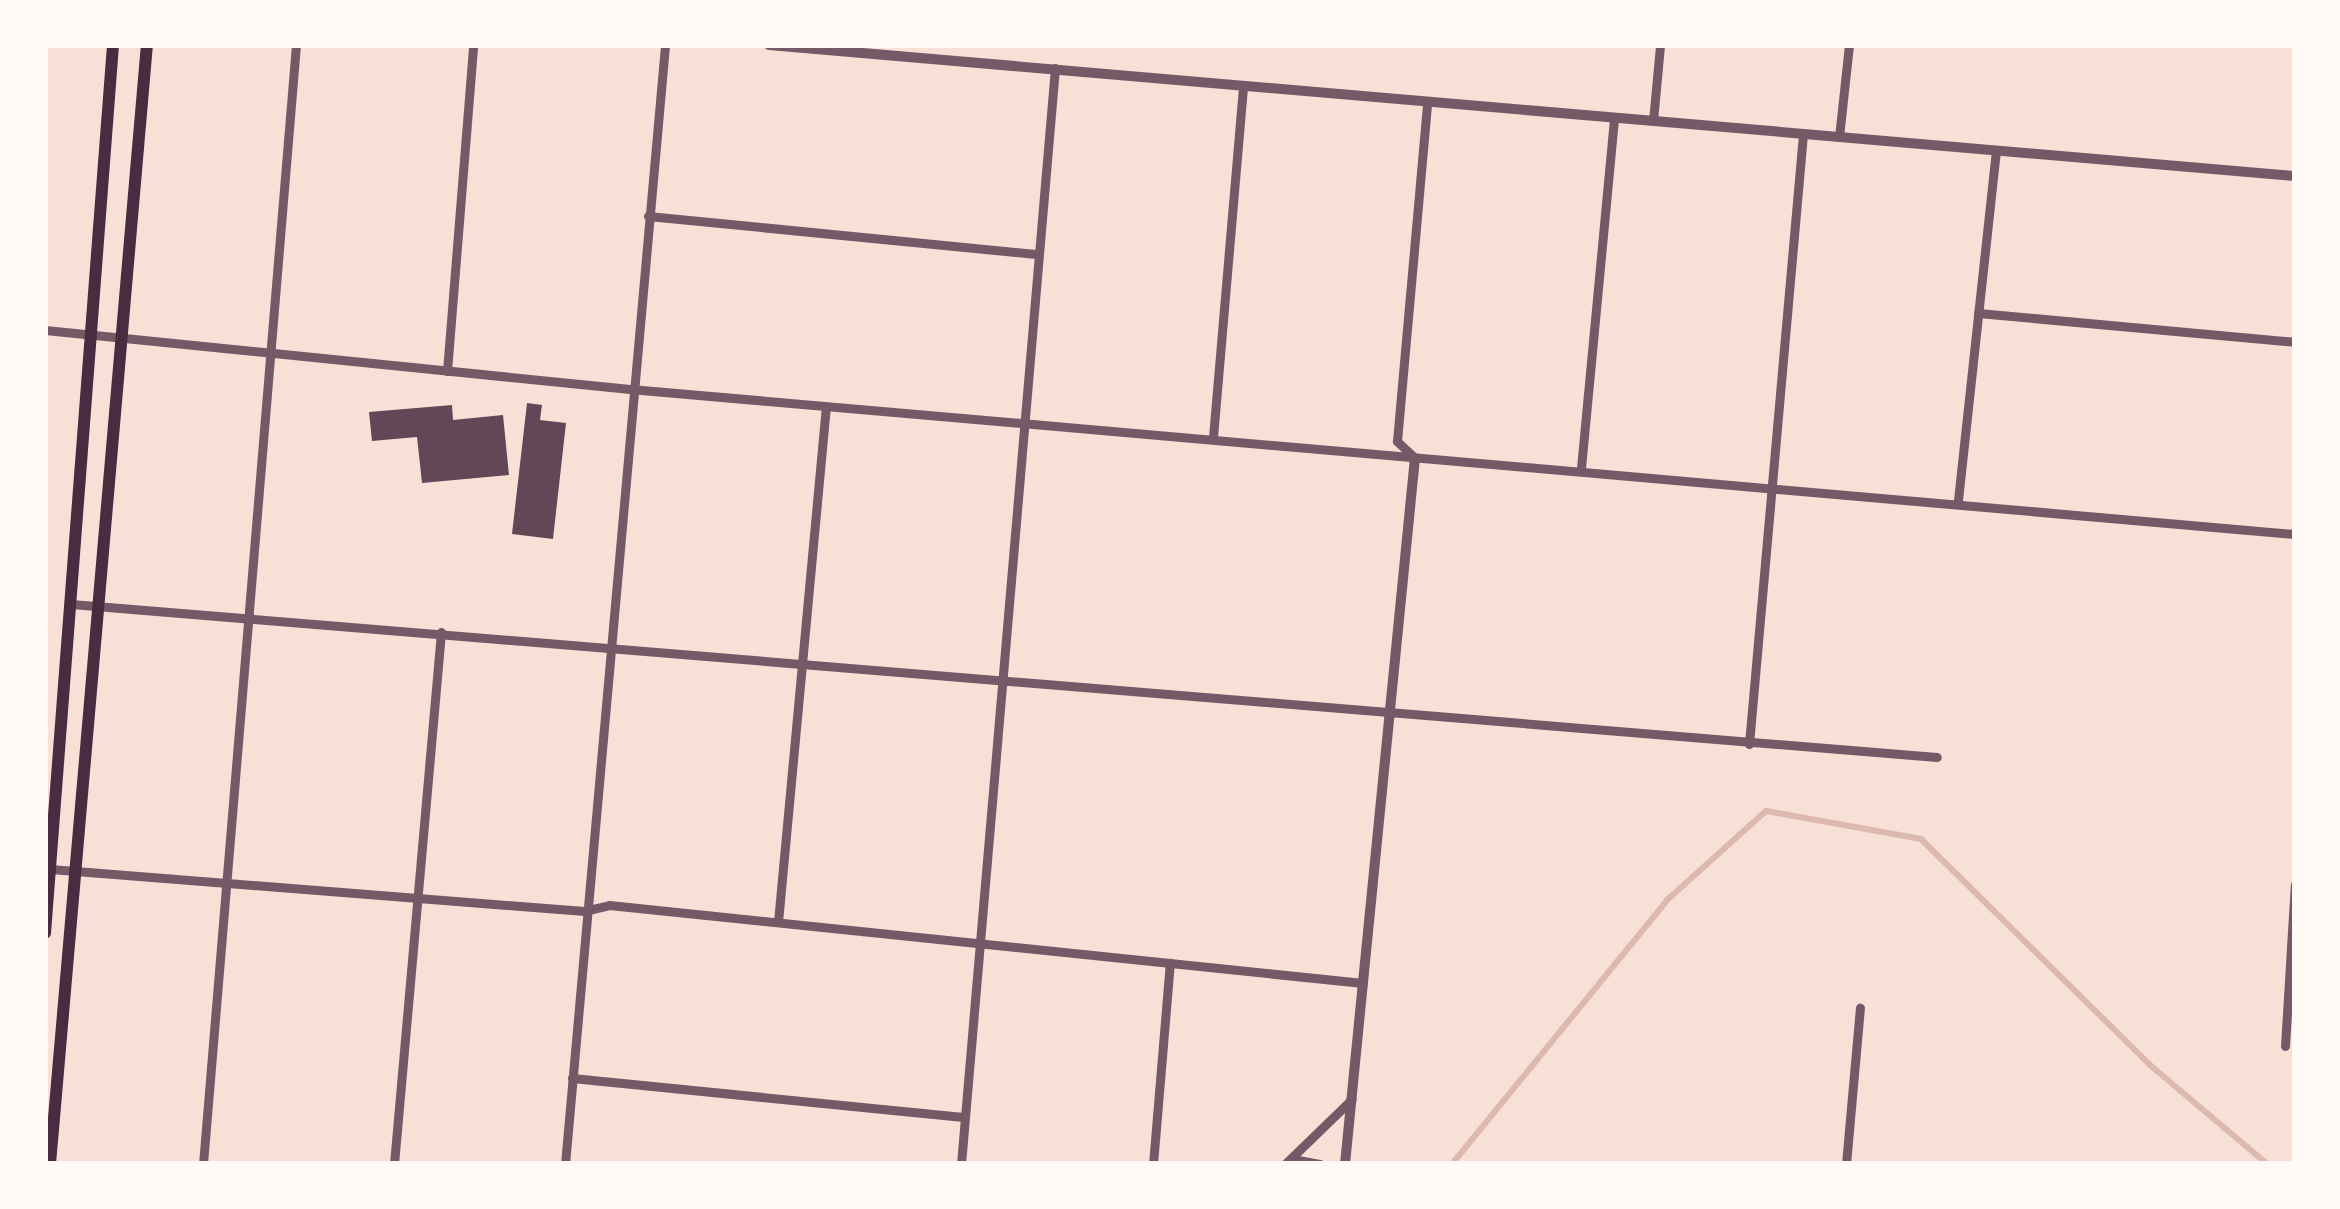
<!DOCTYPE html>
<html>
<head>
<meta charset="utf-8">
<style>
	body { margin:0 }
	#map { position:relative; width:2340px; height:1209px; overflow:hidden; background:#f7e1d7; font-family:"Alegreya Sans",sans-serif }
	div>[style] { position:absolute }
	.stream>* { height:6px; margin:-3px; padding:0 3px; transform-origin:3px; border-radius:3px; background:#dcb8b0 }
	.building>* { inset:0; background:#644757 }
	.minor>* { height:9px; margin:-4.5px; padding:0 4.5px; transform-origin:4.5px; border-radius:4.5px; background:#755966 }
	.tertiary>* { height:10px; margin:-5px; padding:0 5px; transform-origin:5px; border-radius:5px; background:#755966 }
	.secondary>* { height:12px; margin:-6px; padding:0 6px; transform-origin:6px; border-radius:6px; background:#4a2c40 }
	span { translate:-50% -50%; white-space:nowrap; text-align:center; line-height:1.15; -webkit-text-stroke:10px #fffaf5; paint-order:stroke }
	.frame { position:absolute; inset:0; border:48px solid #fffaf5; pointer-events:none }
</style>
</head>
<body>
<div id="map">
	<div class="stream">
		<i style="left:1452px;top:1164px;width:340px;rotate:-50.8deg"></i>
		<i style="left:1667px;top:900px;width:133px;rotate:-42deg"></i>
		<i style="left:1766px;top:811px;width:158px;rotate:10.2deg"></i>
		<i style="left:1921px;top:839px;width:322px;rotate:44.6deg"></i>
		<i style="left:2150px;top:1065px;width:153px;rotate:40.2deg"></i>
	</div>
	<div class="building">
		<i style="clip-path:polygon(527px 403px,542px 405px,540px 420px,566px 423px,553px 539px,512px 534px)"></i>
		<i style="clip-path:polygon(452px 405px,453px 420px,503px 415px,509px 475px,422px 483px,417px 437px,372px 441px,369px 412px)"></i>
	</div>
	<div class="minor">
		<i style="left:1653px;top:121px;width:76px;rotate:-84.7deg"></i>
		<i style="left:1839px;top:137px;width:93px;rotate:-83.8deg"></i>
		<i style="left:648px;top:216px;width:392px;rotate:5.6deg"></i>
		<i style="left:1978px;top:313px;width:318px;rotate:5.2deg"></i>
		<i style="left:45px;top:330px;width:588px;rotate:5.76deg"></i>
		<i style="left:630px;top:389px;width:1671px;rotate:4.98deg"></i>
		<i style="left:447px;top:371px;width:327px;rotate:-85.4deg"></i>
		<i style="left:1213px;top:437px;width:352px;rotate:-85.1deg"></i>
		<i style="left:1415px;top:458px;width:25px;rotate:-137deg"></i>
		<i style="left:1397px;top:441px;width:340px;rotate:-84.9deg"></i>
		<i style="left:1581px;top:468px;width:352px;rotate:-84.6deg"></i>
		<i style="left:1958px;top:500px;width:351px;rotate:-83.8deg"></i>
		<i style="left:71px;top:604px;width:1872px;rotate:4.69deg"></i>
		<i style="left:1749px;top:744px;width:612px;rotate:-84.94deg"></i>
		<i style="left:50px;top:869px;width:536px;rotate:4.5deg"></i>
		<i style="left:584px;top:911px;width:26px;rotate:-13deg"></i>
		<i style="left:609px;top:905px;width:758px;rotate:5.91deg"></i>
		<i style="left:778px;top:922px;width:518px;rotate:-84.69deg"></i>
		<i style="left:2285px;top:1046px;width:162px;rotate:-86.5deg"></i>
		<i style="left:572px;top:1078px;width:393px;rotate:5.7deg"></i>
		<i style="left:1292px;top:1159px;width:28px;rotate:10deg"></i>
		<i style="left:203px;top:1164px;width:1123px;rotate:-85.25deg"></i>
		<i style="left:394px;top:1164px;width:534px;rotate:-84.95deg"></i>
		<i style="left:565px;top:1164px;width:1123px;rotate:-84.89deg"></i>
		<i style="left:961px;top:1164px;width:1100px;rotate:-85.1deg"></i>
		<i style="left:1153px;top:1164px;width:202px;rotate:-85.2deg"></i>
		<i style="left:1285px;top:1164px;width:93px;rotate:-44.1deg"></i>
		<i style="left:1846px;top:1164px;width:157px;rotate:-84.9deg"></i>
	</div>
	<div class="tertiary">
		<i style="left:769px;top:45px;width:1532px;rotate:4.91deg"></i>
		<i style="left:1345px;top:1164px;width:709px;rotate:-84.34deg"></i>
	</div>
	<div class="secondary">
		<i style="left:45px;top:933px;width:891px;rotate:-85.62deg"></i>
		<i style="left:50px;top:1164px;width:1123px;rotate:-85.05deg"></i>
	</div>
	<div class="frame"></div>
</div>
</body>
</html>
